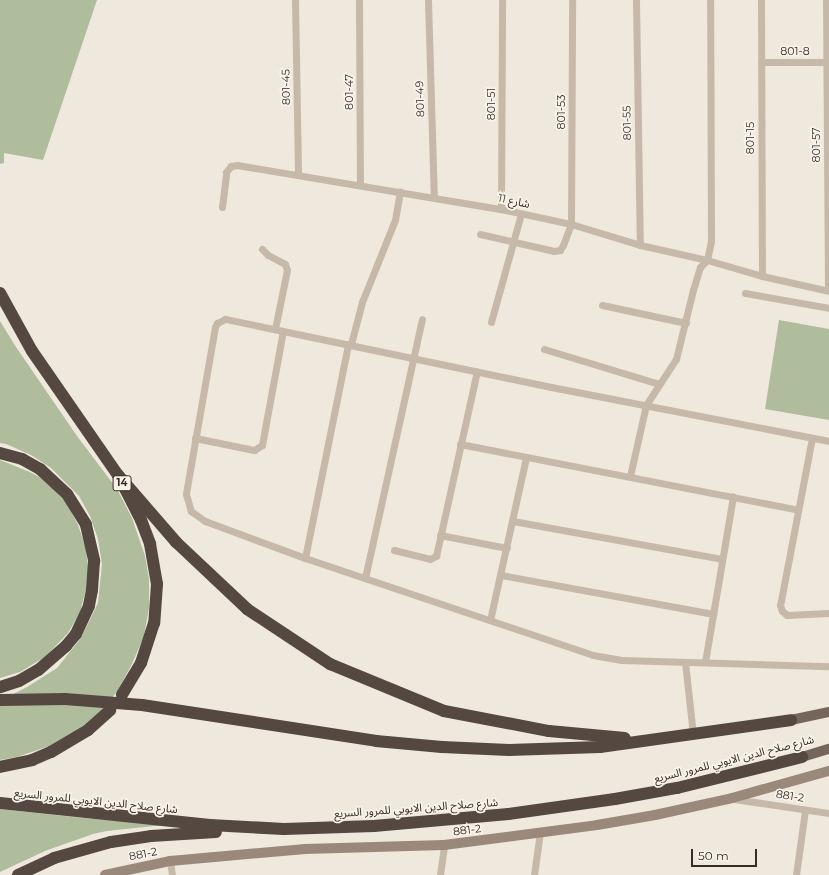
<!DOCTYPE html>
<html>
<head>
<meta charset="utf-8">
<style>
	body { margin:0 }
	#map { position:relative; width:829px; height:875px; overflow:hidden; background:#efe8dc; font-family:Montserrat,"Noto Sans Arabic",sans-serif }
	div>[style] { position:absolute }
	.green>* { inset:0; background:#b0bd9d }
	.street>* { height:7px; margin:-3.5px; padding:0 3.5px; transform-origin:3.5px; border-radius:3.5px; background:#c6b9a9 }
	.secondary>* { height:10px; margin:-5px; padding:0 5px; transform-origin:5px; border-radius:5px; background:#9a897b }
	.primary>* { height:10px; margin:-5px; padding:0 5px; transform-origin:5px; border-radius:5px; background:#75665b }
	.highway>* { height:12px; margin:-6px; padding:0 6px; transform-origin:6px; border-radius:6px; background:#544840 }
	.highway-bridge>* { height:12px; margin:-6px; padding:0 6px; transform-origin:6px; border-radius:6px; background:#544840 }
	span { translate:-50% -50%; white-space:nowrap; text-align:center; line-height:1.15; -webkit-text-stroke:3.5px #f8f2e8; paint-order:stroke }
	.shield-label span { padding:1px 3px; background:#f8f2e8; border:1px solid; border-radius:3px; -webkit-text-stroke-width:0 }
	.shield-label { font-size:10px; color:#342d28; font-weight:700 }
	.street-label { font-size:11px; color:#342d28 }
	.scale { position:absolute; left:691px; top:849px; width:66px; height:18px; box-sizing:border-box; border:2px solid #342d28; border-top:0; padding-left:5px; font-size:12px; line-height:14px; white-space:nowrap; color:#342d28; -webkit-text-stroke:3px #f8f2e8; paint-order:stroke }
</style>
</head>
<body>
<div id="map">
	<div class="green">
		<i style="clip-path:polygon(0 0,97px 0,43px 160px,4px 153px,4px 163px,0 164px)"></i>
		<i style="clip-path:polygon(779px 320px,829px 329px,829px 420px,765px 409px)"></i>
		<i style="clip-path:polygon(0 321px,16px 347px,77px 436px,117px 489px,132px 518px,145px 556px,149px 579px,149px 608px,144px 636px,132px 664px,116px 693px,103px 709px,84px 727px,61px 742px,17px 757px,0 760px,0 701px,27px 687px,57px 668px,81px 638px,98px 603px,102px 564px,98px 539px,90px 516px,79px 496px,51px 468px,31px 455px,6px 444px,0 443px)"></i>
		<i style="clip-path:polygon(0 460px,30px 472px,50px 483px,67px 504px,78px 525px,86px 548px,88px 568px,86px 589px,80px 612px,68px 633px,45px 657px,20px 672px,0 678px)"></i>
		<i style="clip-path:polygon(0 809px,73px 817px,164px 825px,107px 831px,93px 834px,45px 851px,0 872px)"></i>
	</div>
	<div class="street">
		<i style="left:295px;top:0;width:174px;rotate:89deg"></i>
		<i style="left:359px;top:0;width:184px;rotate:89.7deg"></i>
		<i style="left:428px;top:0;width:197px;rotate:88.3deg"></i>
		<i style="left:636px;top:0;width:245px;rotate:89.1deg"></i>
		<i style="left:761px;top:0;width:276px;rotate:89.8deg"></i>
		<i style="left:826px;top:0;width:290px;rotate:89.6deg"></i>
		<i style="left:761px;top:62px;width:68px"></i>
		<i style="left:222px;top:207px;width:35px;rotate:-83deg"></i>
		<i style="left:226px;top:172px;width:8px;rotate:-50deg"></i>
		<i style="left:231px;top:166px;width:6px;rotate:-9deg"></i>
		<i style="left:237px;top:165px;width:268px;rotate:9.5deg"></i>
		<i style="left:501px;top:209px;width:72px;rotate:12.1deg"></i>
		<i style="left:571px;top:224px;width:72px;rotate:16.9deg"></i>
		<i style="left:640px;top:245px;width:69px;rotate:12.6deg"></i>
		<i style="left:707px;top:260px;width:57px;rotate:16.2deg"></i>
		<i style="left:762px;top:276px;width:69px;rotate:12.6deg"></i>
		<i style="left:501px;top:209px;width:209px;rotate:-89.7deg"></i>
		<i style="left:480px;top:234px;width:76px;rotate:12.9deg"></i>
		<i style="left:554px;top:251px;width:6px;rotate:-9deg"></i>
		<i style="left:560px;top:250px;width:6px;rotate:-59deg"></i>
		<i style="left:563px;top:245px;width:22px;rotate:-69deg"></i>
		<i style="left:571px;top:224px;width:224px;rotate:-89.7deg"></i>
		<i style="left:262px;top:249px;width:8px;rotate:45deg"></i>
		<i style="left:268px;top:255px;width:19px;rotate:28deg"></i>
		<i style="left:285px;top:264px;width:6px;rotate:72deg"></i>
		<i style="left:287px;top:270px;width:60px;rotate:101.5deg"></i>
		<i style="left:745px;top:293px;width:85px;rotate:10.1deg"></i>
		<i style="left:602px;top:305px;width:86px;rotate:12.1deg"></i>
		<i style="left:491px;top:322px;width:112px;rotate:-74.5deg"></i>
		<i style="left:351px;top:344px;width:43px;rotate:-75.3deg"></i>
		<i style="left:362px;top:302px;width:88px;rotate:-68.1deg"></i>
		<i style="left:395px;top:220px;width:29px;rotate:-80deg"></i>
		<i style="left:544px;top:349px;width:120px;rotate:16.9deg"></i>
		<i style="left:195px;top:438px;width:60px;rotate:11.5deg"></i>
		<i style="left:254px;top:450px;width:9px;rotate:-32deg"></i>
		<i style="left:262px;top:445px;width:116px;rotate:-79.6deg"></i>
		<i style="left:812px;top:438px;width:170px;rotate:100.8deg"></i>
		<i style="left:780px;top:605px;width:6px;rotate:72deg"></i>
		<i style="left:782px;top:611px;width:6px;rotate:39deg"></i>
		<i style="left:787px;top:615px;width:42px;rotate:-2.7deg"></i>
		<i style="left:829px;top:441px;width:283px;rotate:-169deg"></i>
		<i style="left:551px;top:387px;width:333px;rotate:-168.2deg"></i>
		<i style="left:225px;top:319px;width:9px;rotate:153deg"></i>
		<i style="left:217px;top:323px;width:4px;rotate:117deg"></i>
		<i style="left:215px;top:327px;width:169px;rotate:99.9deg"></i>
		<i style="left:186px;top:494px;width:18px;rotate:74deg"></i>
		<i style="left:191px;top:511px;width:17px;rotate:36deg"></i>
		<i style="left:205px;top:521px;width:107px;rotate:20.3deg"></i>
		<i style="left:305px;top:558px;width:304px;rotate:18.6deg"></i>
		<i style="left:593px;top:655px;width:29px;rotate:10deg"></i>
		<i style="left:622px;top:660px;width:207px;rotate:1.7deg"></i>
		<i style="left:460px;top:444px;width:344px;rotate:11deg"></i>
		<i style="left:630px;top:476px;width:73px;rotate:-77.3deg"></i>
		<i style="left:646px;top:405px;width:55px;rotate:-56.9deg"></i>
		<i style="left:676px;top:359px;width:71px;rotate:-76.2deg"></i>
		<i style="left:693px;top:290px;width:24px;rotate:-73deg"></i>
		<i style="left:700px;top:267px;width:10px;rotate:-45deg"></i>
		<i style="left:707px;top:260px;width:19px;rotate:-78deg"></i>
		<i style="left:711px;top:241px;width:241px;rotate:-90.2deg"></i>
		<i style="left:513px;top:521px;width:212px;rotate:10.3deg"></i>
		<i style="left:440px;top:535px;width:68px;rotate:11deg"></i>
		<i style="left:394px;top:550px;width:37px;rotate:14deg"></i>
		<i style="left:430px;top:559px;width:7px;rotate:-27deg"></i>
		<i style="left:436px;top:556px;width:189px;rotate:-77.5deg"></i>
		<i style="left:305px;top:558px;width:218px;rotate:-78.6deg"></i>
		<i style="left:501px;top:575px;width:216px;rotate:10.4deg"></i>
		<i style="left:365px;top:578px;width:265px;rotate:-77.6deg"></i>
		<i style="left:490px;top:620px;width:167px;rotate:-77.5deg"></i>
		<i style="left:685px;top:662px;width:72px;rotate:83.7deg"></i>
		<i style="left:705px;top:662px;width:168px;rotate:-80.4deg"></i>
		<i style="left:734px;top:799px;width:96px;rotate:8.4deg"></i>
		<i style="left:170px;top:861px;width:14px;rotate:82deg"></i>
		<i style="left:440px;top:875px;width:30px;rotate:-82deg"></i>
		<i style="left:534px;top:875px;width:43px;rotate:-82.1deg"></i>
		<i style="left:796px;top:875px;width:66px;rotate:-82.1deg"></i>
	</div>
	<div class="secondary">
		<i style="left:105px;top:875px;width:66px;rotate:-12.2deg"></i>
		<i style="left:170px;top:861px;width:136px;rotate:-5.1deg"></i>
		<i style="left:305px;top:849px;width:139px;rotate:-1.6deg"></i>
		<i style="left:444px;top:845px;width:154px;rotate:-7.4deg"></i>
		<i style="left:597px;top:825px;width:59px;rotate:-9.8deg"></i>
		<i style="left:655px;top:815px;width:79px;rotate:-12.4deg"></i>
		<i style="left:732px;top:798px;width:101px;rotate:-15.6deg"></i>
	</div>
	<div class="primary">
		<i style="left:791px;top:720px;width:39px;rotate:-12deg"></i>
		<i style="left:802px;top:757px;width:28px;rotate:-17deg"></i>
	</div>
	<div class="highway">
		<i style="left:0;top:293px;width:66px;rotate:61.1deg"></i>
		<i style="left:32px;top:351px;width:151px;rotate:55.3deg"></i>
		<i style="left:118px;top:475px;width:51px;rotate:62.9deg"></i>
		<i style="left:141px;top:520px;width:26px;rotate:69deg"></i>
		<i style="left:150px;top:544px;width:41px;rotate:80.1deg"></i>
		<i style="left:157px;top:584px;width:39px;rotate:94deg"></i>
		<i style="left:154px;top:623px;width:42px;rotate:108deg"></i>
		<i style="left:141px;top:663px;width:37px;rotate:121deg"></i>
		<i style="left:0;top:453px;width:23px;rotate:15deg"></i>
		<i style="left:22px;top:459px;width:21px;rotate:29deg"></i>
		<i style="left:40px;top:469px;width:37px;rotate:43deg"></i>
		<i style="left:67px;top:494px;width:36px;rotate:58deg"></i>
		<i style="left:86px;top:525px;width:37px;rotate:77deg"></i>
		<i style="left:94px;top:561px;width:29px;rotate:94deg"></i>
		<i style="left:92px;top:590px;width:16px;rotate:101deg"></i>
		<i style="left:89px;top:606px;width:31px;rotate:115deg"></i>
		<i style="left:76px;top:634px;width:16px;rotate:130deg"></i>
		<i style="left:66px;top:646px;width:37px;rotate:139deg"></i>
		<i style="left:38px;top:670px;width:22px;rotate:150deg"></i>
		<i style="left:19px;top:681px;width:20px;rotate:162deg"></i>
		<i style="left:118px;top:475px;width:89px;rotate:49.1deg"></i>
		<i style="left:176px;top:542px;width:98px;rotate:43.3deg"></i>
		<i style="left:247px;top:609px;width:100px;rotate:33.5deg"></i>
		<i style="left:330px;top:664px;width:123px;rotate:22.4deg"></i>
		<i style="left:444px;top:711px;width:107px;rotate:10.8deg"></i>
		<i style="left:549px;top:731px;width:76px;rotate:5.3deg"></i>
		<i style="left:142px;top:705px;width:237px;rotate:8.7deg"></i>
		<i style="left:376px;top:741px;width:66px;rotate:5.2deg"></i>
		<i style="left:442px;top:747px;width:67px;rotate:2.6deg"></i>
		<i style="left:509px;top:750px;width:91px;rotate:-1.9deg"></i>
		<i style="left:600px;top:747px;width:193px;rotate:-8deg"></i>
		<i style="left:0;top:767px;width:33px;rotate:-12deg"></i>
		<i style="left:32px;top:760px;width:21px;rotate:-23deg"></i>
		<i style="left:51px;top:752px;width:43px;rotate:-30.7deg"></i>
		<i style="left:88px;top:730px;width:30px;rotate:-42deg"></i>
		<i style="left:0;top:803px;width:211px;rotate:6deg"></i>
		<i style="left:210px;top:825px;width:74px;rotate:3.1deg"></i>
		<i style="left:284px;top:829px;width:90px;rotate:-1.9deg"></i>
		<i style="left:374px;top:826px;width:135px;rotate:-5.1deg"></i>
		<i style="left:508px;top:814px;width:108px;rotate:-8deg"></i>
		<i style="left:615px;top:799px;width:63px;rotate:-10.1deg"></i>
		<i style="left:677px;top:788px;width:129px;rotate:-13.9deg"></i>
		<i style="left:18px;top:875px;width:40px;rotate:-25deg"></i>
		<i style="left:54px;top:858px;width:59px;rotate:-15.7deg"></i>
		<i style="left:111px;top:842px;width:40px;rotate:-8.5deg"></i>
		<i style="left:151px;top:836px;width:65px;rotate:-3.5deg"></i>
	</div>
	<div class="highway-bridge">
		<i style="left:0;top:700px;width:65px;rotate:-0.9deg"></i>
		<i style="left:65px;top:699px;width:77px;rotate:4.5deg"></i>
	</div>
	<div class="shield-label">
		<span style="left:122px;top:483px">14</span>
	</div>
	<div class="street-label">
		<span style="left:795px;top:51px">801-8</span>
		<span style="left:286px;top:87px;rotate:-91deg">801-45</span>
		<span style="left:349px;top:92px;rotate:-90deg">801-47</span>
		<span style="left:420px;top:99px;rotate:-92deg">801-49</span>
		<span style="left:491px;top:104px;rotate:-90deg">801-51</span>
		<span style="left:561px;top:112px;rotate:-90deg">801-53</span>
		<span style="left:627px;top:123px;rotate:-91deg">801-55</span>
		<span style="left:750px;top:138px;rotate:-90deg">801-15</span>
		<span style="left:816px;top:145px;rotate:-90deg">801-57</span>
		<span style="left:514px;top:201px;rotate:12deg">شارع 11</span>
		<span style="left:734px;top:759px;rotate:-14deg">شارع صلاح الدين الايوبي للمرور السريع</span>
		<span style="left:790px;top:796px;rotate:9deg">881-2</span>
		<span style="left:96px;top:801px;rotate:6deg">شارع صلاح الدين الايوبي للمرور السريع</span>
		<span style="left:416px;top:808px;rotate:-4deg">شارع صلاح الدين الايوبي للمرور السريع</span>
		<span style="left:467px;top:830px;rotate:-7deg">881-2</span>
		<span style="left:143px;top:854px;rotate:-11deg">881-2</span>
	</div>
	<div class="scale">50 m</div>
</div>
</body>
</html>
